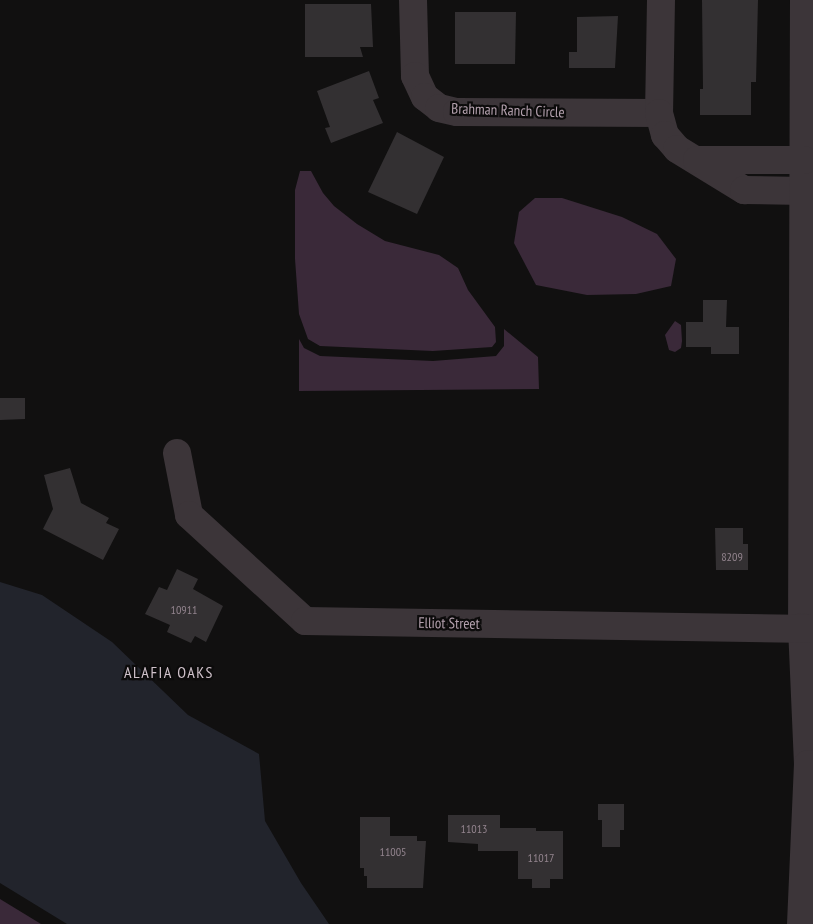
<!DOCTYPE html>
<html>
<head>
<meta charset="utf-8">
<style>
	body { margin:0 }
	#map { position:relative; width:813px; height:924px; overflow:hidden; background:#111010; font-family:"PT Sans Narrow",sans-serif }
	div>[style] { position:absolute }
	.green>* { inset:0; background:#22242c }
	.water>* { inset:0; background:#3a2939 }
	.building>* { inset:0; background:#333032 }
	.minor>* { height:28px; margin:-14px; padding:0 14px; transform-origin:14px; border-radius:14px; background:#3c3539 }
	span { translate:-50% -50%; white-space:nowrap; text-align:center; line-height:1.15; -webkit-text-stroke:4.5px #0c0b0b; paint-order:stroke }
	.number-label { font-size:12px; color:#93848e }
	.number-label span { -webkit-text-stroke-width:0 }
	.street-label { font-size:15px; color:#b3a0ad }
	.neighbourhood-label { font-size:16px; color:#cfc1ca; letter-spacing:1.5px }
</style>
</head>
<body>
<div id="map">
	<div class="green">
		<i style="clip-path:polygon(0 582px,42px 595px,112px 642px,188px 715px,259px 754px,265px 821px,301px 883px,329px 924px,67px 924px,0 883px)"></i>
	</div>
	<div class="water">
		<i style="clip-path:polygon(300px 171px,311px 171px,323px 193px,334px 206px,357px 224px,385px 241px,439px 255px,458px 268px,468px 290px,495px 327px,496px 342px,492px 347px,433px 351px,320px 346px,308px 339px,299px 314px,295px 259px,295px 190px)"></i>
		<i style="clip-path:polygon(535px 198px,562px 198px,622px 217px,657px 234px,676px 259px,671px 286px,636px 294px,587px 295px,536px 285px,514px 243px,519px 212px)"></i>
		<i style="clip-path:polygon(675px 321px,681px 325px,682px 341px,681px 348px,675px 352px,669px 350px,665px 335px)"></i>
		<i style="clip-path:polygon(504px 329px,538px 357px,539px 389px,299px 391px,299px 339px,304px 348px,320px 356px,433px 361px,496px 356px,504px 346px)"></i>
		<i style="clip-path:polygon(0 899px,41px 924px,0 924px)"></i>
	</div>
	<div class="building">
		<i style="clip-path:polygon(702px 0,758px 0,756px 82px,751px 82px,751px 115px,700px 115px,700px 89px,703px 89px)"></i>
		<i style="clip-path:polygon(305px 4px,371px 4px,373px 47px,360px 47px,363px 57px,305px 57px)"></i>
		<i style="clip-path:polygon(455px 12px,516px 12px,515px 64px,455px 64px)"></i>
		<i style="clip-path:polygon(618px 16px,615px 68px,569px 68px,569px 52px,577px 52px,577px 17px)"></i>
		<i style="clip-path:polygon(369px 71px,379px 98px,373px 100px,383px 123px,331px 143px,325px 128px,330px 127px,317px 91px)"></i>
		<i style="clip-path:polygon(397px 132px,444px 157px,417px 214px,368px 192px)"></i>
		<i style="clip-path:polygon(703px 300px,727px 300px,726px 327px,739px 327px,739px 354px,711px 354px,711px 347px,686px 347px,686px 322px,703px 322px)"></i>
		<i style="clip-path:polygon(0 398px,25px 398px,25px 419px,0 420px)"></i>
		<i style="clip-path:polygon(70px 468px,81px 503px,109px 518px,106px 523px,119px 529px,103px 560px,43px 529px,53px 509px,44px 475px)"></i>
		<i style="clip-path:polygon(715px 528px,743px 528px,743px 544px,748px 544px,748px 570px,716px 570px)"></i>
		<i style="clip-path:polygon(177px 569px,198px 579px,193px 589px,223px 606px,206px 642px,195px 636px,191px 643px,167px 632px,170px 625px,145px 614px,159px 587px,167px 590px)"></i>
		<i style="clip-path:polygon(598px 804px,624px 804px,624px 830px,620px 830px,620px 847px,602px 847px,602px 820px,598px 820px)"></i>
		<i style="clip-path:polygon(448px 815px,500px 815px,500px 828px,536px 828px,536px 831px,563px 831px,563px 879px,550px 879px,550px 888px,532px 888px,532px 879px,518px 879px,518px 851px,478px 851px,478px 844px,448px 842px)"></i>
		<i style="clip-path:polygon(360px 817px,390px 817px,390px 836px,417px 836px,417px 841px,426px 841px,423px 888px,367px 888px,367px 876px,364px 876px,364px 868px,360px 868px)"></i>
	</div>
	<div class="minor">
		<i style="left:413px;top:0;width:76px;rotate:88.5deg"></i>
		<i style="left:415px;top:76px;width:23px;rotate:65deg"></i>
		<i style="left:425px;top:97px;width:18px;rotate:38deg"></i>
		<i style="left:439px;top:108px;width:18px;rotate:13deg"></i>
		<i style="left:457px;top:112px;width:202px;rotate:0.3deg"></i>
		<i style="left:661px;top:0;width:113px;rotate:91deg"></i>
		<i style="left:659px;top:113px;width:23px;rotate:75deg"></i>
		<i style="left:665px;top:135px;width:18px;rotate:49deg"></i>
		<i style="left:677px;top:149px;width:79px;rotate:31.5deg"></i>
		<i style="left:744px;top:190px;width:60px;rotate:1deg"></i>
		<i style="left:804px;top:0;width:627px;rotate:90.18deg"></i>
		<i style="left:802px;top:627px;width:137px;rotate:87.5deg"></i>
		<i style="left:808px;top:764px;width:7px;rotate:45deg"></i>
		<i style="left:697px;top:160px;width:107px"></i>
		<i style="left:177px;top:453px;width:63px;rotate:79deg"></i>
		<i style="left:189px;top:515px;width:157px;rotate:42.4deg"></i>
		<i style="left:305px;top:621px;width:508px;rotate:0.9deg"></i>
		<i style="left:801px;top:924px;width:160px;rotate:-87.5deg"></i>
	</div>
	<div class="number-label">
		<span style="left:732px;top:557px">8209</span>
		<span style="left:184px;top:610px">10911</span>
		<span style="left:474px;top:829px">11013</span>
		<span style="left:393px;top:852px">11005</span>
		<span style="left:541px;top:858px">11017</span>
	</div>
	<div class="street-label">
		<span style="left:508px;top:110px;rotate:2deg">Brahman Ranch Circle</span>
		<span style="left:449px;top:623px;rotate:1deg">Elliot Street</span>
	</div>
	<div class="neighbourhood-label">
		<span style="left:169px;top:672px">ALAFIA OAKS</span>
	</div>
</div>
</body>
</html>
